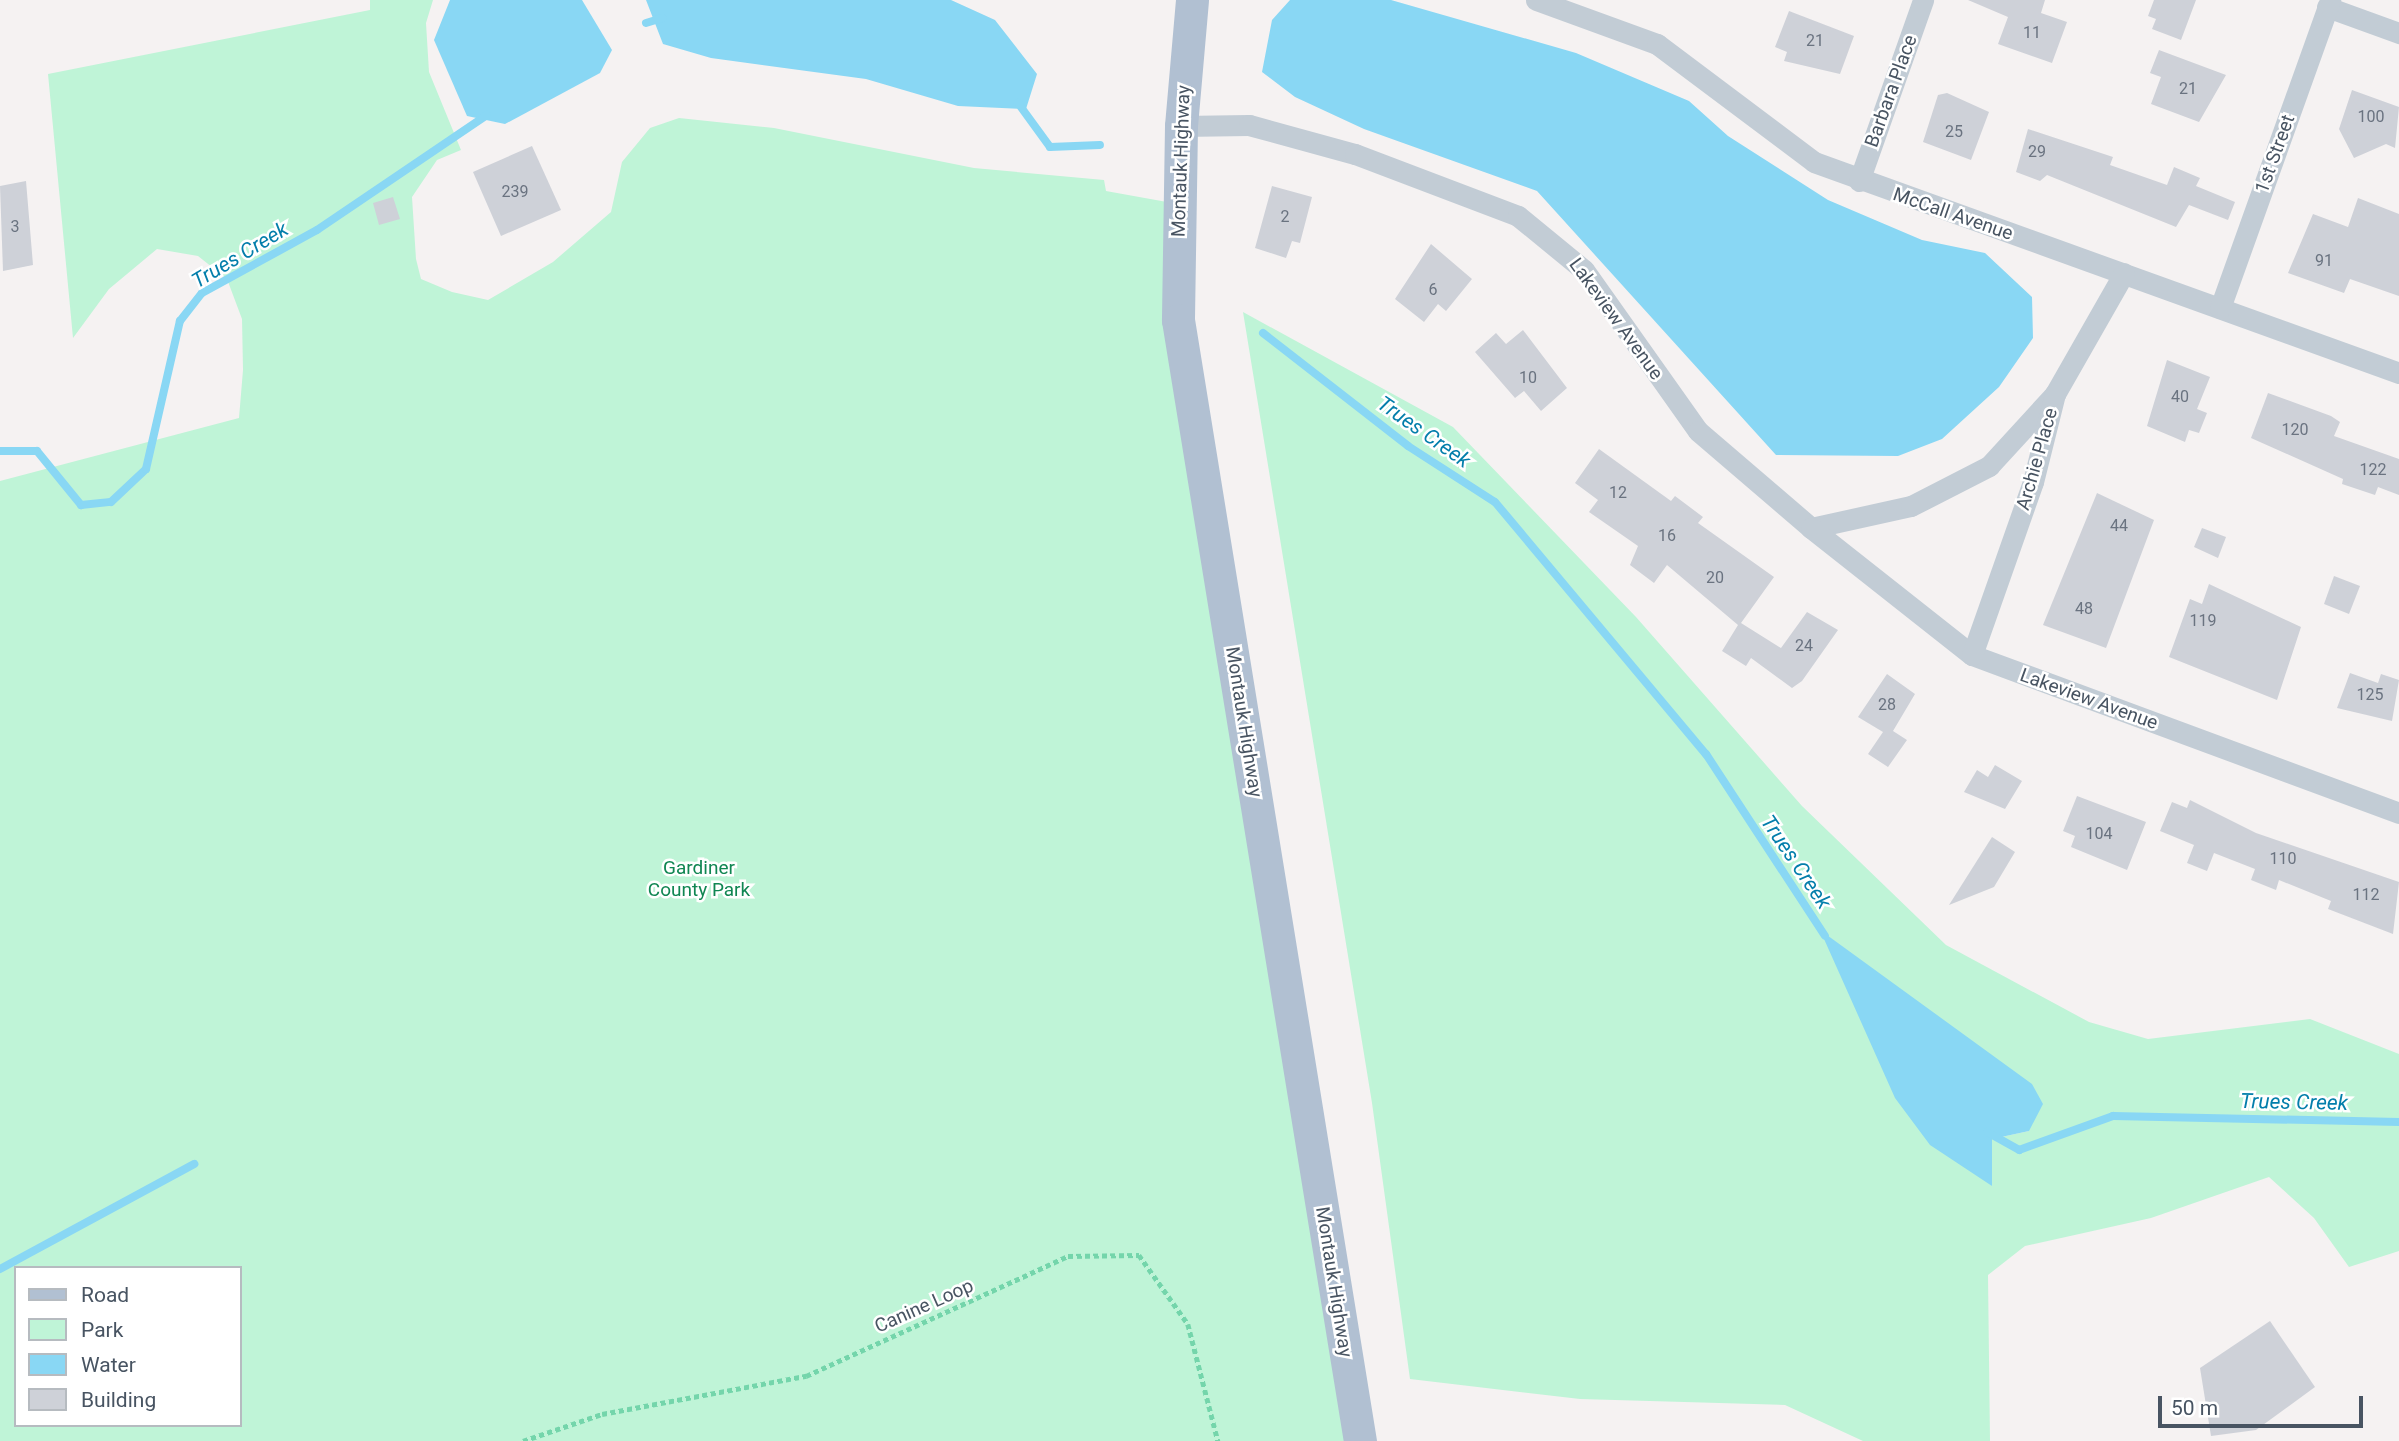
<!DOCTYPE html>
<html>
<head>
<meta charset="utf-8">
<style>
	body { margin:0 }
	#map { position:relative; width:2399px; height:1441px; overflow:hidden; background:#f5f2f2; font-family:Roboto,sans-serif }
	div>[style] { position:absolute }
	.green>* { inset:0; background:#bff4d7 }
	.water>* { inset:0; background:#89d7f4 }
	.stream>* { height:8px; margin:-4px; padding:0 4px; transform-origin:4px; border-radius:4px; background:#89d7f4 }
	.building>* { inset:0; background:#ced1d8 }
	.path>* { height:4.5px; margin-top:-2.25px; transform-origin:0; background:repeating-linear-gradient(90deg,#74d5ab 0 5px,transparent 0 8.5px) }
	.minor>* { height:21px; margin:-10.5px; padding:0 10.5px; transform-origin:10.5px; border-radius:10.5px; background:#c2ccd5 }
	.primary>* { height:33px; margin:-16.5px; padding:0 16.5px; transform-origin:16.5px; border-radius:16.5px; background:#b1c0d2 }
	span { translate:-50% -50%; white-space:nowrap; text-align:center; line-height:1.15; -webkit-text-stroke:5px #fff; paint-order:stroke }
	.number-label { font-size:16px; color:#6a7380 }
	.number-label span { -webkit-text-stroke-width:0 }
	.street-label { font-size:19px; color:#485462 }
	.park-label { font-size:19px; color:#108652 }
	.water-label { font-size:21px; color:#037eab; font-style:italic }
	.legend { position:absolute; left:14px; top:1266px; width:228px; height:161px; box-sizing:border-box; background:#fff; border:2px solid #b6bbc0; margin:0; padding:9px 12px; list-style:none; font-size:21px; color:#485462 }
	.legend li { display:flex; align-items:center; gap:14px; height:35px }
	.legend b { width:35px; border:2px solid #b6bbc0 }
	.scale { position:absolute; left:2158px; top:1396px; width:205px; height:32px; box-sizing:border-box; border:4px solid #485462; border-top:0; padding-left:9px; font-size:21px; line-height:24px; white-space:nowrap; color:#485462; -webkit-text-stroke:5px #fff; paint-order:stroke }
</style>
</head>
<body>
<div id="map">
	<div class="green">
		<i style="clip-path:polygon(evenodd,370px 0,433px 0,426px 23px,429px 72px,461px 150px,437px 160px,412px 197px,416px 259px,421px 279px,452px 292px,488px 300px,553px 262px,611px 212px,622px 162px,650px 128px,679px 118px,774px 128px,974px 168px,1104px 180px,1106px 191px,1178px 204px,1180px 329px,1360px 1441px,0 1441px,0 481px,239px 418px,243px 370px,242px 319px,227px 279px,198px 256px,157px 249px,109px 289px,73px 338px,48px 74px,370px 10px,370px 0,16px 1268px,240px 1268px,240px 1425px,16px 1425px,16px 1268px)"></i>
		<i style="clip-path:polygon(evenodd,1243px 312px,1453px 427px,1636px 617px,1802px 806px,1946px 945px,2089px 1022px,2148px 1039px,2310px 1019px,2399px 1054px,2399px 1251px,2349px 1267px,2314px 1218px,2269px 1177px,2151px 1218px,2025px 1246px,1988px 1275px,1990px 1441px,1863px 1441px,1785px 1405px,1580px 1399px,1410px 1379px,1372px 1103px,1243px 312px,1821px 931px,1953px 1031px,2029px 1131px,1992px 1139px,1992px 1186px,1821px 931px)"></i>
	</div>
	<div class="water">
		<i style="clip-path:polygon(450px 0,582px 0,612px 50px,600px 73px,505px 124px,467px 116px,434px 40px)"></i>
		<i style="clip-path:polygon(646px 0,951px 0,995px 20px,1037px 74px,1026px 109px,958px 106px,866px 79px,711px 58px,663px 44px)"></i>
		<i style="clip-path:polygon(1290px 0,1391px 0,1576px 53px,1689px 101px,1728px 136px,1828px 200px,1922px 240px,1985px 253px,2032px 297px,2033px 338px,1999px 387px,1942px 439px,1898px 456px,1776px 455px,1537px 191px,1364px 129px,1295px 97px,1262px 72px,1272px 20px)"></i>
		<i style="clip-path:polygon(1820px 930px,2032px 1084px,2043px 1104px,2029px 1131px,1992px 1139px,1992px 1186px,1930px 1145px,1895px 1098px)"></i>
	</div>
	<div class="stream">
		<i style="left:646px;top:23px;width:17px;rotate:-17deg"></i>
		<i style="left:1018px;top:103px;width:54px;rotate:54deg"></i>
		<i style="left:1050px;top:147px;width:50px;rotate:-2.3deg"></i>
		<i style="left:1263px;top:333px;width:184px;rotate:37.9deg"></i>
		<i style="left:1408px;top:446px;width:103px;rotate:32.8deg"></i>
		<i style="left:1495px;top:502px;width:329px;rotate:50.1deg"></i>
		<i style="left:1706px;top:754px;width:217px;rotate:56.8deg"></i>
		<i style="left:0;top:451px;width:37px"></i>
		<i style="left:37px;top:451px;width:70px;rotate:50.8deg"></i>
		<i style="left:81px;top:505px;width:30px;rotate:-6deg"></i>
		<i style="left:111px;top:502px;width:48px;rotate:-43.3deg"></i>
		<i style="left:146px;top:469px;width:152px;rotate:-77.1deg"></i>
		<i style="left:180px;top:321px;width:36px;rotate:-52deg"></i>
		<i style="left:202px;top:293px;width:131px;rotate:-28.7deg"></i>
		<i style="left:317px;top:230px;width:205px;rotate:-34.1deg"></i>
		<i style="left:1987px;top:1132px;width:37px;rotate:29deg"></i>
		<i style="left:2019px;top:1150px;width:100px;rotate:-19.9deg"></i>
		<i style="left:2113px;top:1116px;width:286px;rotate:1.2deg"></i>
		<i style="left:0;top:1269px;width:221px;rotate:-28.4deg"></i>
	</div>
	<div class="building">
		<i style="clip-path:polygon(1968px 0,2045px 0,2041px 13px,2067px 22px,2052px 63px,1998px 44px,2008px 17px)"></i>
		<i style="clip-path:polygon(2154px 0,2196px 0,2181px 40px,2152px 29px,2156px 19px,2148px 16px)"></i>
		<i style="clip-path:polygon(1789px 11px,1854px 36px,1840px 74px,1784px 61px,1787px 52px,1775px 47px)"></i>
		<i style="clip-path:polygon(2159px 50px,2226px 75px,2199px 122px,2151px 104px,2161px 77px,2150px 73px)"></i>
		<i style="clip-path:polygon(2352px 90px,2399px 107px,2395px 148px,2386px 144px,2354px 158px,2339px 129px)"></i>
		<i style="clip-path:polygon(1947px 93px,1989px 112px,1971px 160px,1923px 142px,1938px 95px)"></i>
		<i style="clip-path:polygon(2028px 129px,2113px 157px,2110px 165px,2167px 185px,2174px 167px,2200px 178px,2196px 186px,2235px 202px,2228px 220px,2189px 205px,2176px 227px,2047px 175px,2040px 181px,2016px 172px)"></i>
		<i style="clip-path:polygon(532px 146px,561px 210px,501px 236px,473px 172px)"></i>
		<i style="clip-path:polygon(26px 181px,33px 265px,3px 271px,0 186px)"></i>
		<i style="clip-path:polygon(1272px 186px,1312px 197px,1300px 243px,1292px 241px,1286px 258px,1255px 248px)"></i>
		<i style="clip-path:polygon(393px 197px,400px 219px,379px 225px,373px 203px)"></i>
		<i style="clip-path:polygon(2358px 198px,2399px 214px,2399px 296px,2350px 279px,2344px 293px,2288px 273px,2313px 214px,2348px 227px)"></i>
		<i style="clip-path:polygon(1431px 244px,1472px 279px,1446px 311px,1438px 304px,1424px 322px,1395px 299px)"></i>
		<i style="clip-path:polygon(1523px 330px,1567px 388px,1541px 411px,1524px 391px,1515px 398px,1475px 352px,1496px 333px,1506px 344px)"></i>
		<i style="clip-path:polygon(2167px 360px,2210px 377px,2197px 409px,2207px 413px,2199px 433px,2189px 430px,2185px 442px,2147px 426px)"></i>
		<i style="clip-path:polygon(2268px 393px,2331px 416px,2340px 422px,2334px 436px,2399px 459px,2399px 495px,2378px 487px,2375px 495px,2342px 484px,2343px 479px,2251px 438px)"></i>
		<i style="clip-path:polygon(1599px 449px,1671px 501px,1675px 496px,1703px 517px,1698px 523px,1774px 577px,1741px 623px,1781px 648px,1807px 612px,1838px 630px,1802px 681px,1792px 688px,1751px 658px,1746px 666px,1722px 651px,1738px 625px,1667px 565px,1654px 583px,1630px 565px,1638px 546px,1589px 512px,1598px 500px,1575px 483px)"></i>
		<i style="clip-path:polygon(2097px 493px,2154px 520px,2106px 648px,2043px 625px)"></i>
		<i style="clip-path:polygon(2202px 528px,2226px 537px,2218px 558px,2194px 547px)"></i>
		<i style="clip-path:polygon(2334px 576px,2360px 586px,2349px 614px,2324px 604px)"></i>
		<i style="clip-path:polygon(2209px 584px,2301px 627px,2277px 700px,2169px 657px,2190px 599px,2202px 604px)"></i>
		<i style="clip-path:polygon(2350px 673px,2378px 683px,2381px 674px,2399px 680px,2392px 721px,2337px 708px)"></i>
		<i style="clip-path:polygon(1887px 674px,1915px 694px,1893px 731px,1907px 740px,1888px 767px,1868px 754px,1883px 732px,1858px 717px)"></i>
		<i style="clip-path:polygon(1995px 765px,2022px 781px,2005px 809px,1964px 792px,1977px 770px,1988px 777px)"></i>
		<i style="clip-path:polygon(2077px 796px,2146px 822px,2127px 870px,2071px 847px,2075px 836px,2063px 831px)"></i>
		<i style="clip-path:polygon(2190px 800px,2256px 833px,2399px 882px,2393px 934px,2328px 909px,2331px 901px,2279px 880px,2276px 890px,2251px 880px,2255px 869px,2214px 853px,2207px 871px,2187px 863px,2194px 845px,2160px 831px,2172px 802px,2187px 808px)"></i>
		<i style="clip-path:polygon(1992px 837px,2015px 852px,1994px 887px,1949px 905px)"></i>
		<i style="clip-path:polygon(2270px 1321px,2315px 1387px,2256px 1430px,2211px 1436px,2200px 1368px)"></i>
	</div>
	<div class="path">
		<i style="left:523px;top:1441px;width:83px;rotate:-18.9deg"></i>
		<i style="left:602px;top:1414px;width:208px;rotate:-10.6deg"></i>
		<i style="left:806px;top:1376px;width:288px;rotate:-24.6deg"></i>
		<i style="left:1068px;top:1256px;width:71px;rotate:-0.8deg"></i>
		<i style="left:1139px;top:1255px;width:85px;rotate:54.6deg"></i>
		<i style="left:1188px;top:1324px;width:121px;rotate:75.6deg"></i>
	</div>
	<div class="minor">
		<i style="left:1536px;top:0;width:129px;rotate:20deg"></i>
		<i style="left:1657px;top:44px;width:196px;rotate:36.9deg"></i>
		<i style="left:1814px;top:162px;width:622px;rotate:19.83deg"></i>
		<i style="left:2327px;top:7px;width:77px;rotate:19.9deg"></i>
		<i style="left:1181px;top:126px;width:68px;rotate:-0.8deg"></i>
		<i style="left:1249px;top:125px;width:110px;rotate:15.3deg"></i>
		<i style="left:1355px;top:154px;width:174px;rotate:20.8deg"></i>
		<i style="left:1518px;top:216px;width:85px;rotate:39.3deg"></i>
		<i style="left:1584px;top:270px;width:197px;rotate:54.7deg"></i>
		<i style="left:1698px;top:431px;width:149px;rotate:40.6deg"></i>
		<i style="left:1811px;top:528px;width:102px;rotate:-12.4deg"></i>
		<i style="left:1911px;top:506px;width:88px;rotate:-27.1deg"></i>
		<i style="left:1989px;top:466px;width:98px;rotate:-47.5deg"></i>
		<i style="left:1859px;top:181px;width:192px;rotate:-70.5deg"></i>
		<i style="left:2220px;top:308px;width:327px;rotate:-70.3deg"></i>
		<i style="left:1811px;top:528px;width:205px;rotate:38.3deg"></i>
		<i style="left:1972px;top:655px;width:455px;rotate:20.3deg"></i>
		<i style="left:1972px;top:655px;width:183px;rotate:-70.6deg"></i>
		<i style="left:2033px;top:482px;width:91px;rotate:-76deg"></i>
		<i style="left:2055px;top:394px;width:139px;rotate:-60.3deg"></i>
	</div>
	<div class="primary">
		<i style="left:1192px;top:0;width:126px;rotate:95deg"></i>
		<i style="left:1181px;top:126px;width:194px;rotate:90.9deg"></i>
		<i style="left:1178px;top:320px;width:1136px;rotate:80.78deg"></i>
	</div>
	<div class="number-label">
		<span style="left:2032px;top:33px">11</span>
		<span style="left:1815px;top:41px">21</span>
		<span style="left:2188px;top:89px">21</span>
		<span style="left:2371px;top:117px">100</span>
		<span style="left:1954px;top:132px">25</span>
		<span style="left:2037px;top:152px">29</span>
		<span style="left:515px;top:192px">239</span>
		<span style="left:1285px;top:217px">2</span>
		<span style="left:15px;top:227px">3</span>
		<span style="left:2324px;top:261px">91</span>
		<span style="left:1433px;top:290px">6</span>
		<span style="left:1528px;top:378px">10</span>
		<span style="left:2180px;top:397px">40</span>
		<span style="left:2295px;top:430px">120</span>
		<span style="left:2373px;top:470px">122</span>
		<span style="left:1618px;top:493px">12</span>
		<span style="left:2119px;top:526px">44</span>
		<span style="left:1667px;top:536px">16</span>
		<span style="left:1715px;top:578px">20</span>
		<span style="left:2084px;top:609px">48</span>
		<span style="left:2203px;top:621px">119</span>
		<span style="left:1804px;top:646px">24</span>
		<span style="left:2370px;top:695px">125</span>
		<span style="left:1887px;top:705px">28</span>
		<span style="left:2099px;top:834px">104</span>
		<span style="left:2283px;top:859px">110</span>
		<span style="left:2366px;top:895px">112</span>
	</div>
	<div class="street-label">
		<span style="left:1891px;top:91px;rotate:-70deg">Barbara Place</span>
		<span style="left:2275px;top:154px;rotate:-70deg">1st Street</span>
		<span style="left:1181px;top:161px;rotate:-88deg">Montauk Highway</span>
		<span style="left:1953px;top:214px;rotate:19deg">McCall Avenue</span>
		<span style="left:1616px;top:319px;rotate:54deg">Lakeview Avenue</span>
		<span style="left:2037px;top:459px;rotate:-74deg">Archie Place</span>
		<span style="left:2089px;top:699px;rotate:20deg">Lakeview Avenue</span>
		<span style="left:1244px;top:722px;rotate:81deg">Montauk Highway</span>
		<span style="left:1334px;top:1282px;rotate:81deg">Montauk Highway</span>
		<span style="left:924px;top:1306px;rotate:-24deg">Canine Loop</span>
	</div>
	<div class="park-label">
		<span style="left:699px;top:879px">Gardiner<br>County Park</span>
	</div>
	<div class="water-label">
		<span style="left:240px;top:255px;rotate:-31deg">Trues Creek</span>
		<span style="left:1424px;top:432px;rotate:35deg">Trues Creek</span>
		<span style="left:1796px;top:862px;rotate:56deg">Trues Creek</span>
		<span style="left:2294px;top:1102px;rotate:1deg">Trues Creek</span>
	</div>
	<ul class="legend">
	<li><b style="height:9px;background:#b1c0d2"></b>Road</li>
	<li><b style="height:19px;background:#bff4d7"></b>Park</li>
	<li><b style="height:19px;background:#89d7f4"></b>Water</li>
	<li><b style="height:19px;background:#ced1d8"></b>Building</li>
	</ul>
	<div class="scale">50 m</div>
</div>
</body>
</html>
